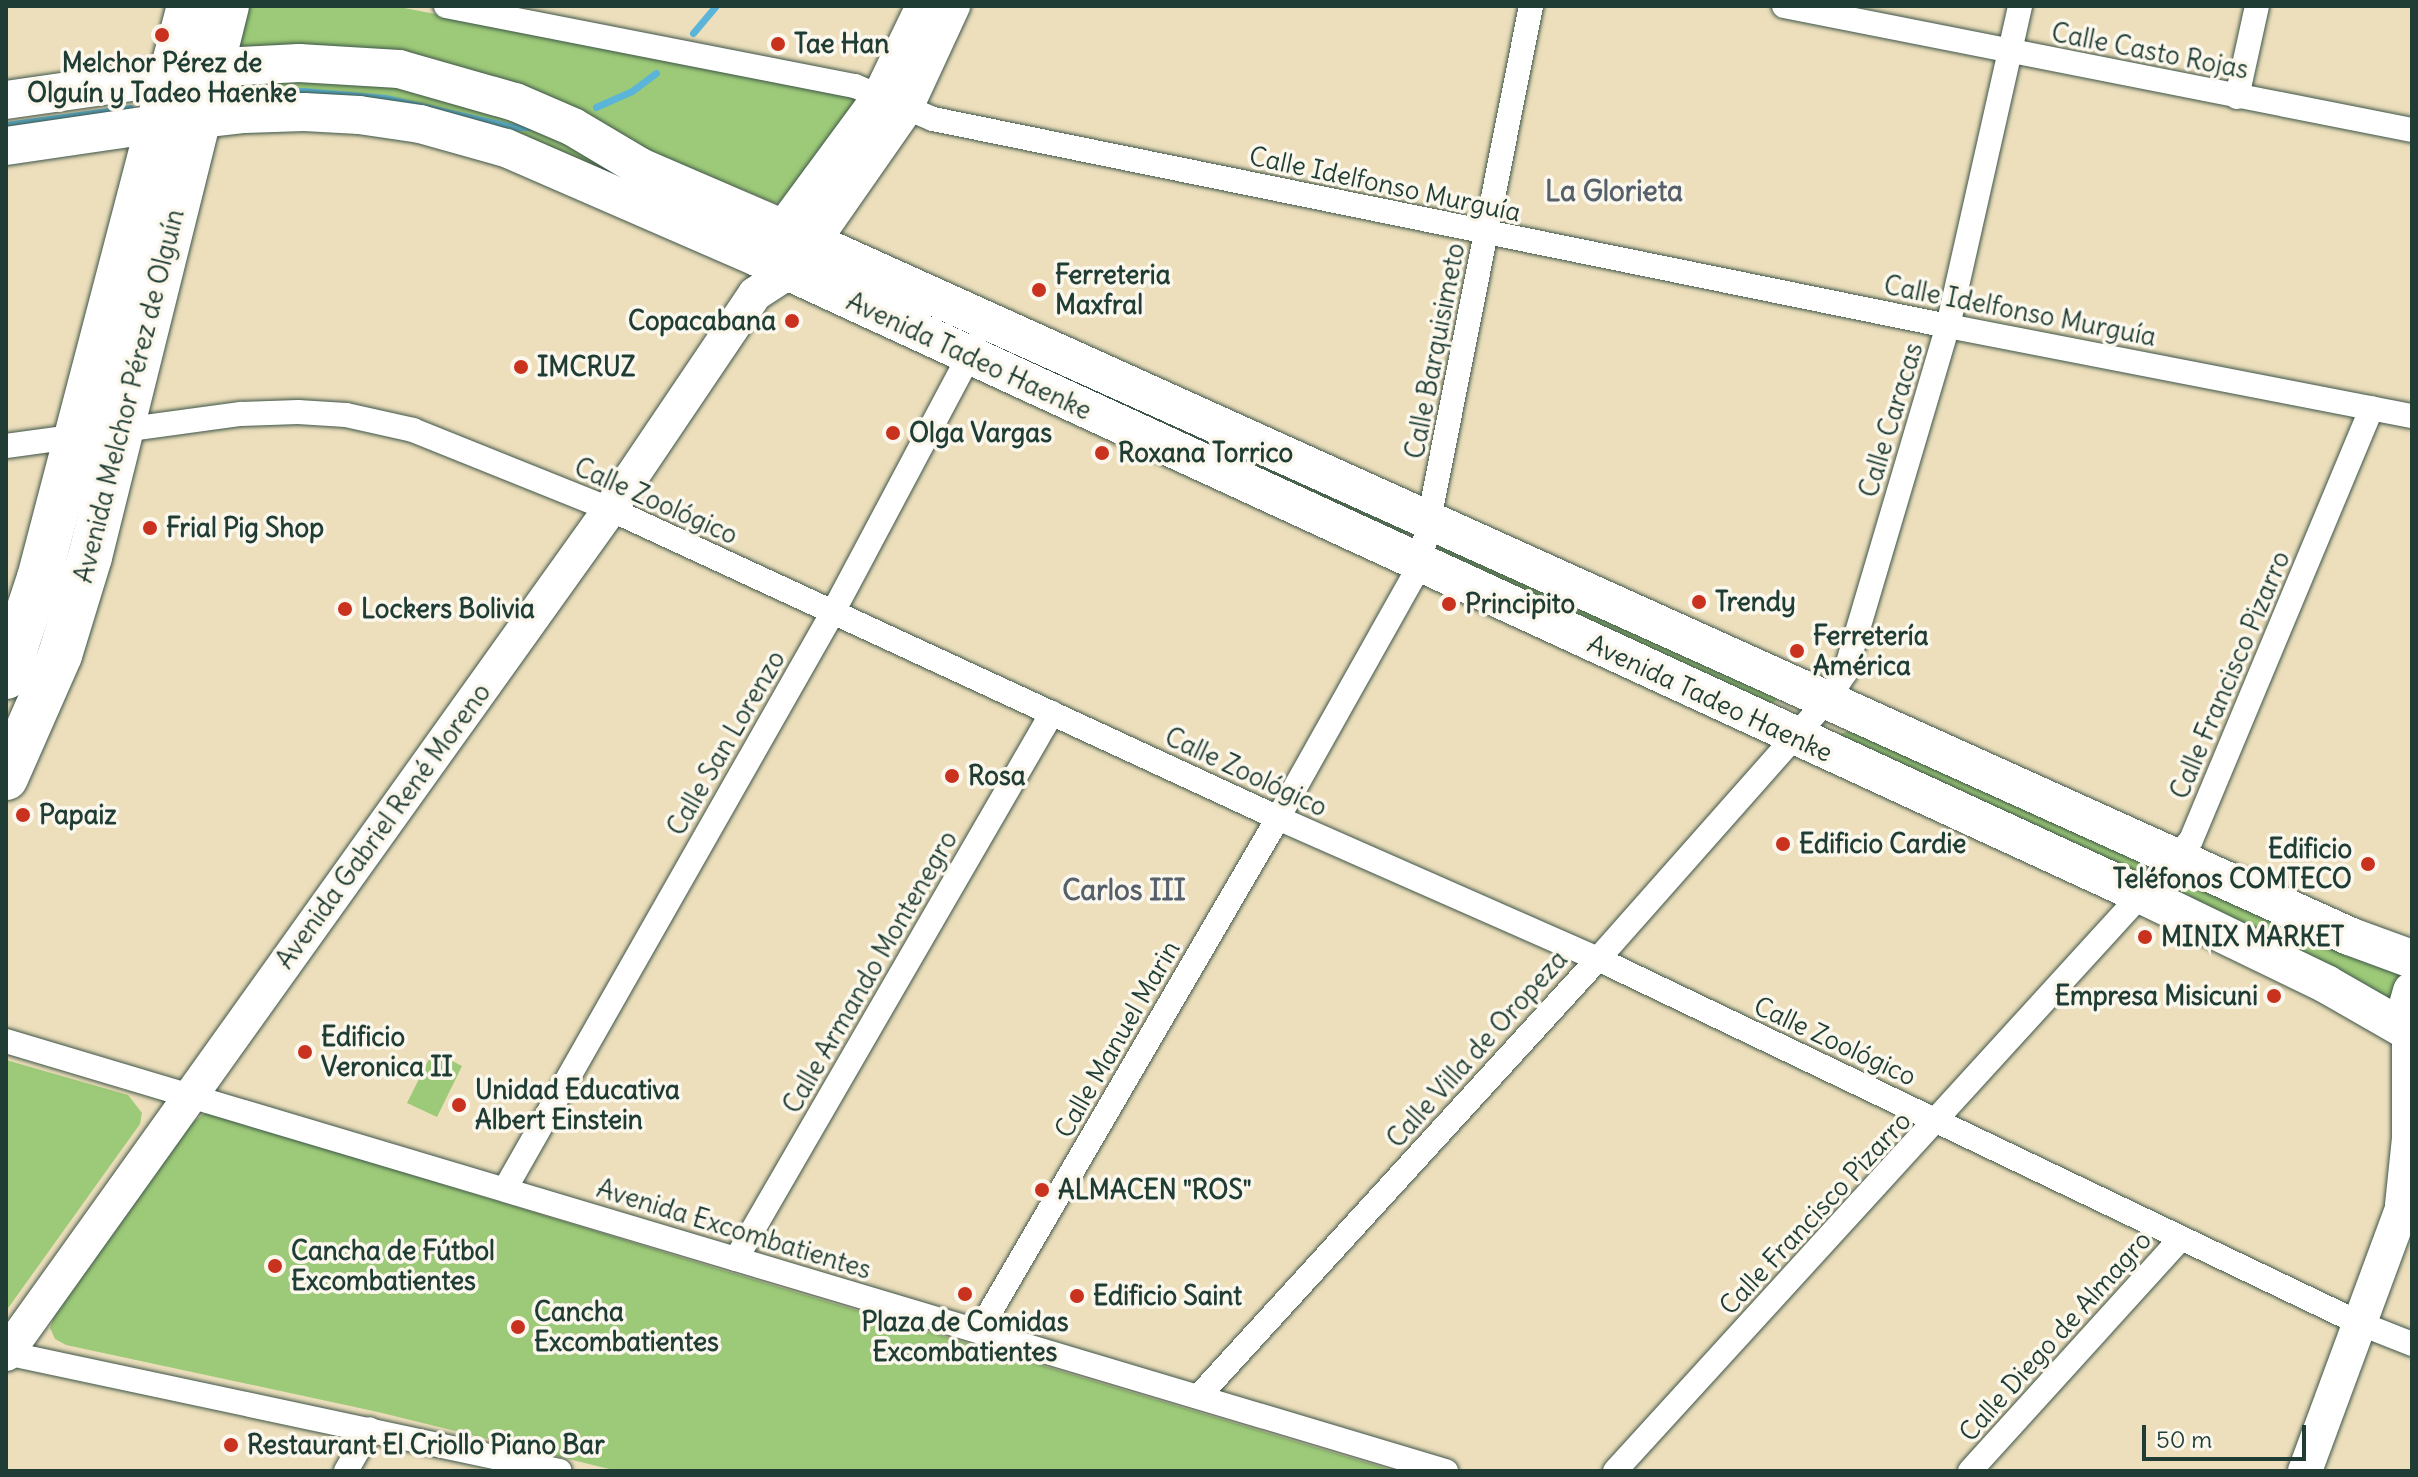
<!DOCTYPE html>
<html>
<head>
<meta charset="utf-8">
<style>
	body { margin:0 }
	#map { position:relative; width:2418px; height:1477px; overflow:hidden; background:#eddfbc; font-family:Delius,sans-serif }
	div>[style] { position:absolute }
	.green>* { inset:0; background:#9dca78 }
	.stream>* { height:7px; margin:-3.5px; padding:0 3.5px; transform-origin:3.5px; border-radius:3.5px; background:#5ab5d8 }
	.roads { filter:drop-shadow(0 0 2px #3e5548) drop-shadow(0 0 2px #3e5548) }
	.street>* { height:24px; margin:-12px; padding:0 12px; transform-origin:12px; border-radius:12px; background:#fff }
	.secondary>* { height:34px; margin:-17px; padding:0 17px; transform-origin:17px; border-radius:17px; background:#fff }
	.primary>* { height:38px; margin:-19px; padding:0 19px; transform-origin:19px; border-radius:19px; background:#fff }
	.highway>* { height:44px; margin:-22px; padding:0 22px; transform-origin:22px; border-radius:22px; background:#fff }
	.dots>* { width:22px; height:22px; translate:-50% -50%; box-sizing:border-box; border:4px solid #fbf7ec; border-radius:50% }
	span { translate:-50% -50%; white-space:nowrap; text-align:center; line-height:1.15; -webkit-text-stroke:7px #fbf7ec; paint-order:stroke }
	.poi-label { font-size:26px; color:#1f3d34; font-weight:700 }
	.left { translate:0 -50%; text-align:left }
	.right { translate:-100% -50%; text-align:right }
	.street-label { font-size:26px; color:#1f3d34 }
	.neighbourhood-label { font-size:28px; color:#55606b; font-weight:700 }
	.frame { position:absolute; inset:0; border:8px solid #1f3d34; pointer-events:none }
	.scale { position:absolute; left:2142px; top:1425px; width:164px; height:36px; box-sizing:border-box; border:4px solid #1f3d34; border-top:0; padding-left:10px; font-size:24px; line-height:28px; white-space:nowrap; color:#1f3d34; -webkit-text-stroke:6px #fbf7ec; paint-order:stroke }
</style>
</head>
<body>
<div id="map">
	<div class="green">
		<i style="clip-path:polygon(240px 6px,394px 6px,848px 94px,857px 104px,786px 201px,774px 203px,635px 145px,241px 46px,235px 40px)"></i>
		<i style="clip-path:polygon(296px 80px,394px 86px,524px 122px,761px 237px,604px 174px,213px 104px,219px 84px)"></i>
		<i style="clip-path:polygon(1003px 343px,1407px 531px,1406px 537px,999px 352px)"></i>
		<i style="clip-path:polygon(1443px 543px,1777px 699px,1769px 707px,1437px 554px)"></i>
		<i style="clip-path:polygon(1855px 729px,2140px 859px,2140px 868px,2136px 873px,1839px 740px,1840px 734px)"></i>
		<i style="clip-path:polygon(2187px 880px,2402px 971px,2389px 1004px,2178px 892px,2180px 885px)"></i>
		<i style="clip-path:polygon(433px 1051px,462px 1066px,437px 1117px,407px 1103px)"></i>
		<i style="clip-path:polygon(6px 1060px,128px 1095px,142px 1113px,140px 1124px,6px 1311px)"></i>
		<i style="clip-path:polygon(207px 1112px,722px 1270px,1395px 1471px,617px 1471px,378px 1412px,66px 1345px,55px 1339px,50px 1328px,54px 1317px,192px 1123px)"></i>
	</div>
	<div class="stream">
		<i style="left:693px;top:33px;width:35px;rotate:-50deg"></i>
		<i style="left:229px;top:95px;width:74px;rotate:-3.1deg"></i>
		<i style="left:303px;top:91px;width:82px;rotate:4.9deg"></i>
		<i style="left:385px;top:98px;width:131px;rotate:12.8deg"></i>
		<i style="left:513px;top:127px;width:16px"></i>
		<i style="left:596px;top:107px;width:39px;rotate:-24deg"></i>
		<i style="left:632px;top:91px;width:30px;rotate:-37deg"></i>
		<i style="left:6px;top:125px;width:125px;rotate:-7.8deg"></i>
	</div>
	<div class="roads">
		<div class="street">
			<i style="left:446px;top:6px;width:417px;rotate:11.1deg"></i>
			<i style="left:855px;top:86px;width:85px;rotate:22.9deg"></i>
			<i style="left:933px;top:119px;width:1036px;rotate:11.53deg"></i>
			<i style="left:1948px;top:326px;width:473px;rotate:11deg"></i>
			<i style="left:1784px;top:6px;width:640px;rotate:11.17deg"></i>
			<i style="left:2237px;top:97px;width:93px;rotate:-77.6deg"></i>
			<i style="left:6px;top:446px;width:237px;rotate:-7.8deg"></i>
			<i style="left:241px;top:414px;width:57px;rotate:-2deg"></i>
			<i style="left:298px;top:412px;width:48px;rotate:3.6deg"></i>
			<i style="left:346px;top:415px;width:69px;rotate:12.6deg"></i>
			<i style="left:413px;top:430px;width:212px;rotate:21.9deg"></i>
			<i style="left:610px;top:509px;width:736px;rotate:24.82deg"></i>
			<i style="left:1278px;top:818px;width:350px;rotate:23.8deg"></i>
			<i style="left:1598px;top:959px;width:844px;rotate:25.56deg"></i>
			<i style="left:2359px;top:1323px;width:57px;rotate:21.6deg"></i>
			<i style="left:6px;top:1041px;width:1503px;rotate:16.63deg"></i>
			<i style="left:505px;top:1189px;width:664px;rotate:-60.38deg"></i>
			<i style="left:833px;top:612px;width:302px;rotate:-62deg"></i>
			<i style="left:736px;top:1259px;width:631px;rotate:-59.94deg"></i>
			<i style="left:979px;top:1331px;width:594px;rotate:-59.76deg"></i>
			<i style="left:1278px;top:818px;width:290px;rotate:-60.7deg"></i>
			<i style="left:1420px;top:565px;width:570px;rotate:-78.77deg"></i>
			<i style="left:6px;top:1353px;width:566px;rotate:12.02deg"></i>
			<i style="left:1199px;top:1396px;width:592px;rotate:-47.6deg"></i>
			<i style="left:1598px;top:959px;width:347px;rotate:-48.5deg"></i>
			<i style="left:1828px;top:699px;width:31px;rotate:-57deg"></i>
			<i style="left:1845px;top:673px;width:362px;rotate:-73.5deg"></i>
			<i style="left:1948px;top:326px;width:328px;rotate:-77.3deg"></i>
			<i style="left:346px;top:1471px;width:48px;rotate:-60.3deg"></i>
			<i style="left:1615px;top:1471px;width:854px;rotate:-47.61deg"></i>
			<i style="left:2191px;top:840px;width:468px;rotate:-67.3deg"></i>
			<i style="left:1970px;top:1471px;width:314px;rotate:-47.8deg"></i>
		</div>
		<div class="secondary">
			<i style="left:767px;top:249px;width:189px;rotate:-53.6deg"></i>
			<i style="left:879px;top:97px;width:101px;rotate:-64.2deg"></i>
			<i style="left:2402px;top:1205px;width:67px;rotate:-84deg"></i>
			<i style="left:2409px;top:1138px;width:104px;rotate:-90deg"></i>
			<i style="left:6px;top:1354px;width:1039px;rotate:-54.44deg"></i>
			<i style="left:610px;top:509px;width:259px;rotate:-56deg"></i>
			<i style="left:755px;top:294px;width:38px;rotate:-33deg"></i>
			<i style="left:787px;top:273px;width:40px;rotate:-50deg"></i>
			<i style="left:813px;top:242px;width:161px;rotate:-55.1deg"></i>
			<i style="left:905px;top:110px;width:115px;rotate:-65.2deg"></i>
			<i style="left:2305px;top:1471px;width:308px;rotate:-69.7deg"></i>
		</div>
		<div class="primary">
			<i style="left:6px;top:100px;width:237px;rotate:-8.2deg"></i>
			<i style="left:241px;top:66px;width:58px;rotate:-3deg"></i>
			<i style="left:299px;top:63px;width:100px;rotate:3.4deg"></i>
			<i style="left:399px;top:69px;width:121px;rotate:15.9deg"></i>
			<i style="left:515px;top:102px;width:63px;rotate:23.3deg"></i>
			<i style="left:573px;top:127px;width:78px;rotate:30.8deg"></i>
			<i style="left:640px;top:167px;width:157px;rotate:23.3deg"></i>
			<i style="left:784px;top:229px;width:1717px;rotate:24.31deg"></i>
			<i style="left:2349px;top:936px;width:67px;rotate:20.1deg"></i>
			<i style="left:6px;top:146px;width:152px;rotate:-8.3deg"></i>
			<i style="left:156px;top:124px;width:89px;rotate:-6.5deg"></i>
			<i style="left:244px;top:114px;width:60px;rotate:-1.9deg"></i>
			<i style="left:304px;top:112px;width:55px;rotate:3.1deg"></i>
			<i style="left:359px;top:115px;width:62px;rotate:8.4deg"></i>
			<i style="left:420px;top:124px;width:89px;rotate:15.6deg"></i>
			<i style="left:506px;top:148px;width:276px;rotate:23.5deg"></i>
			<i style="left:759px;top:258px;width:1520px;rotate:24.73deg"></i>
			<i style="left:2140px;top:894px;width:207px;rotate:25.8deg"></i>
			<i style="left:2326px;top:984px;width:95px;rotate:29.8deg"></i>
			<i style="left:2412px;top:991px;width:22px;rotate:106deg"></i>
			<i style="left:2406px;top:1012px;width:29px;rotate:78deg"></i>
		</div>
		<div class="highway">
			<i style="left:6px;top:677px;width:104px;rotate:-71.6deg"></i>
			<i style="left:39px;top:578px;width:591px;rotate:-75.31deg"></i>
			<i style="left:6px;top:778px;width:134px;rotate:-66.3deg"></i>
			<i style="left:60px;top:655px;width:102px;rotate:-73deg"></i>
			<i style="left:90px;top:557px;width:568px;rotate:-76.04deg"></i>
		</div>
	</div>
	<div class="dots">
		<i style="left:162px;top:35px;background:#c8321e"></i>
		<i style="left:778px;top:44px;background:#c8321e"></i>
		<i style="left:1039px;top:290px;background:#c8321e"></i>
		<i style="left:792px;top:321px;background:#c8321e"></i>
		<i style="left:521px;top:367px;background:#c8321e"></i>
		<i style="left:893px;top:433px;background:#c8321e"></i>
		<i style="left:1102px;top:453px;background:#c8321e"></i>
		<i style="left:150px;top:528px;background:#c8321e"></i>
		<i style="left:1699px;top:602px;background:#c8321e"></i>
		<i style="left:1449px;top:604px;background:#c8321e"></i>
		<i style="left:345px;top:609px;background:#c8321e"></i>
		<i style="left:1797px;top:651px;background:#c8321e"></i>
		<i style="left:952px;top:776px;background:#c8321e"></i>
		<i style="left:23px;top:815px;background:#c8321e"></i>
		<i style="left:1783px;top:844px;background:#c8321e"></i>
		<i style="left:2368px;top:864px;background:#c8321e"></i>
		<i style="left:2145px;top:937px;background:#c8321e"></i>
		<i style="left:2274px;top:996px;background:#c8321e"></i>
		<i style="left:305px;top:1052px;background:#c8321e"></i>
		<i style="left:459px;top:1105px;background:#c8321e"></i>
		<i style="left:1042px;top:1190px;background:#c8321e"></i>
		<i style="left:275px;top:1266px;background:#c8321e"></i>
		<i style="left:965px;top:1294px;background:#c8321e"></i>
		<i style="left:1077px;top:1296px;background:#c8321e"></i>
		<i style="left:518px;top:1327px;background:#c8321e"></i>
		<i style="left:231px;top:1445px;background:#c8321e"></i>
	</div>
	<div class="poi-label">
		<span class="left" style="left:794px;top:44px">Tae Han</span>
		<span style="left:162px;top:78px">Melchor Pérez de<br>Olguín y Tadeo Haenke</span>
		<span class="left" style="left:1055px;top:290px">Ferreteria<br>Maxfral</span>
		<span class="right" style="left:776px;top:321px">Copacabana</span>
		<span class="left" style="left:537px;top:367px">IMCRUZ</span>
		<span class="left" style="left:909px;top:433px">Olga Vargas</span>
		<span class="left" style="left:1118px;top:453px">Roxana Torrico</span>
		<span class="left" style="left:166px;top:528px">Frial Pig Shop</span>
		<span class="left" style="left:1715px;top:602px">Trendy</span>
		<span class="left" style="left:1465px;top:604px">Principito</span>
		<span class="left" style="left:361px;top:609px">Lockers Bolivia</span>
		<span class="left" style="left:1813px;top:651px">Ferretería<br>América</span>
		<span class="left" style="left:968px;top:776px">Rosa</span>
		<span class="left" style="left:39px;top:815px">Papaiz</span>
		<span class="left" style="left:1799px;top:844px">Edificio Cardie</span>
		<span class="right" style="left:2352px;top:864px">Edificio<br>Teléfonos COMTECO</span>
		<span class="left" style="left:2161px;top:937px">MINIX MARKET</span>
		<span class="right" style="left:2258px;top:996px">Empresa Misicuni</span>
		<span class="left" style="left:321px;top:1052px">Edificio<br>Veronica II</span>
		<span class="left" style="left:475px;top:1105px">Unidad Educativa<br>Albert Einstein</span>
		<span class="left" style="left:1058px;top:1190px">ALMACEN "ROS"</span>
		<span class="left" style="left:291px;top:1266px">Cancha de Fútbol<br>Excombatientes</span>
		<span class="left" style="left:1093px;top:1296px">Edificio Saint</span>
		<span class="left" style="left:534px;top:1327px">Cancha<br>Excombatientes</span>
		<span style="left:965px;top:1337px">Plaza de Comidas<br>Excombatientes</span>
		<span class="left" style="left:247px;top:1445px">Restaurant El Criollo Piano Bar</span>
	</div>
	<div class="street-label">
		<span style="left:2150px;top:51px;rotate:11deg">Calle Casto Rojas</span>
		<span style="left:1385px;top:184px;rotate:12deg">Calle Idelfonso Murguía</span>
		<span style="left:2020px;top:311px;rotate:11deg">Calle Idelfonso Murguía</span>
		<span style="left:1435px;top:351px;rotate:-79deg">Calle Barquisimeto</span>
		<span style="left:969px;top:356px;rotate:25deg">Avenida Tadeo Haenke</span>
		<span style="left:129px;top:396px;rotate:-76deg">Avenida Melchor Pérez de Olguín</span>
		<span style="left:1891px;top:420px;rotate:-73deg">Calle Caracas</span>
		<span style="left:656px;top:501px;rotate:24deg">Calle Zoológico</span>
		<span style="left:2230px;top:675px;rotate:-67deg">Calle Francisco Pizarro</span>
		<span style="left:1710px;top:698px;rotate:25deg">Avenida Tadeo Haenke</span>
		<span style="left:726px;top:743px;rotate:-60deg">Calle San Lorenzo</span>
		<span style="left:1246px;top:772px;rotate:25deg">Calle Zoológico</span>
		<span style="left:383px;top:826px;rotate:-54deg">Avenida Gabriel René Moreno</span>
		<span style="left:870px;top:972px;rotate:-60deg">Calle Armando Montenegro</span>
		<span style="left:1117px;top:1039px;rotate:-60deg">Calle Manuel Marin</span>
		<span style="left:1835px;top:1041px;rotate:25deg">Calle Zoológico</span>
		<span style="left:1477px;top:1049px;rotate:-48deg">Calle Villa de Oropeza</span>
		<span style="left:1815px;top:1213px;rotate:-47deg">Calle Francisco Pizarro</span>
		<span style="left:734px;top:1229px;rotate:17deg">Avenida Excombatientes</span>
		<span style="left:2055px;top:1336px;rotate:-48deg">Calle Diego de Almagro</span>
	</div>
	<div class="neighbourhood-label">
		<span style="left:1614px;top:191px">La Glorieta</span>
		<span style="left:1124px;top:890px">Carlos III</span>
	</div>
	<div class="frame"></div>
	<div class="scale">50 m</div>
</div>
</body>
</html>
